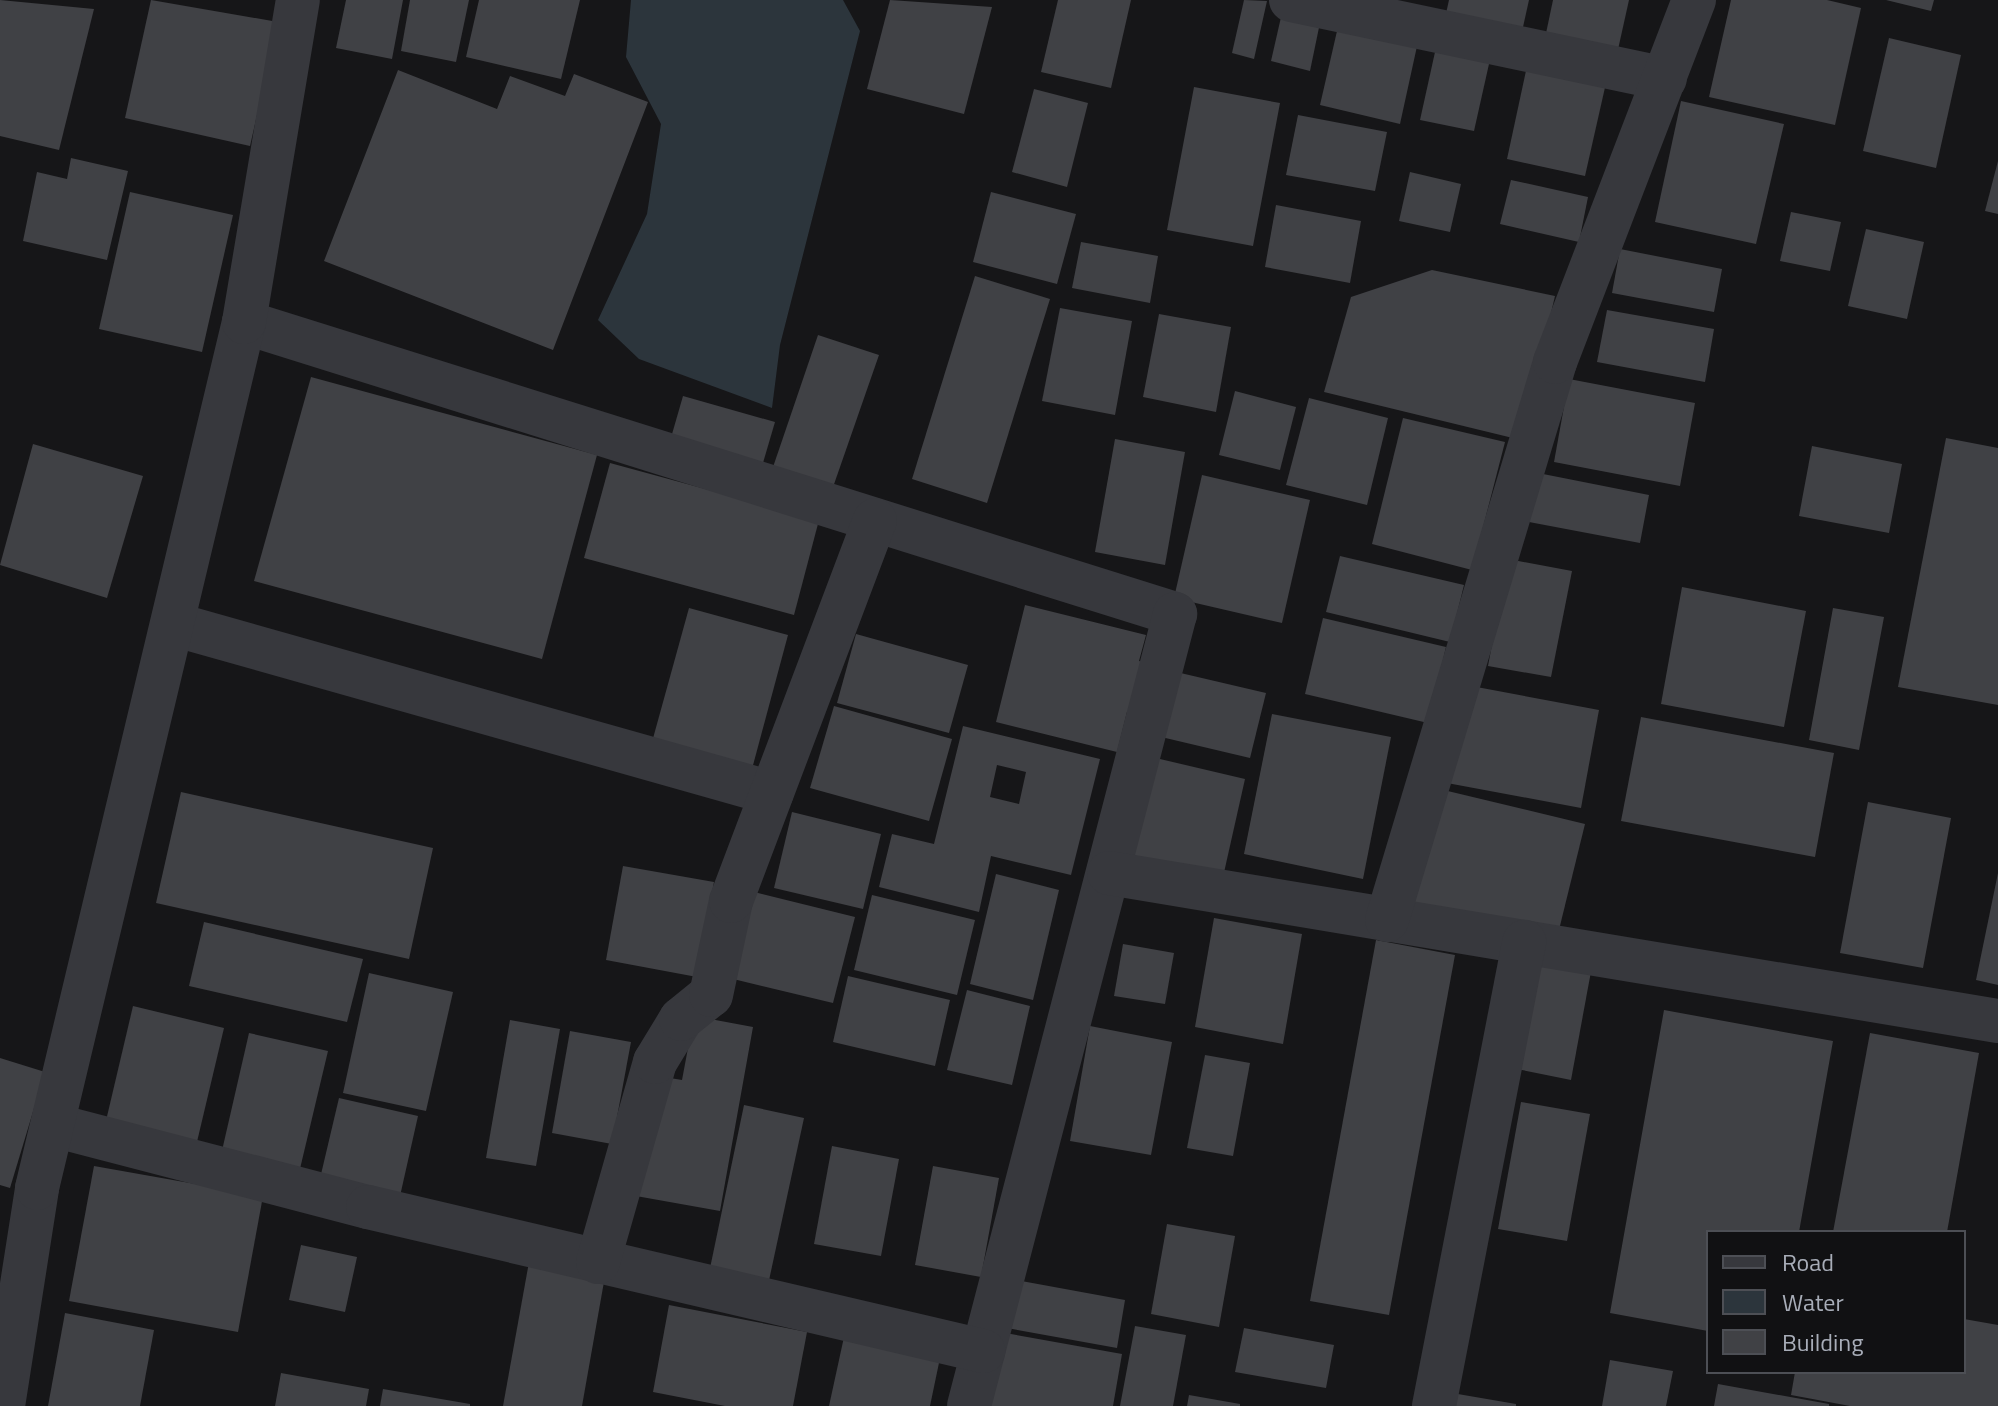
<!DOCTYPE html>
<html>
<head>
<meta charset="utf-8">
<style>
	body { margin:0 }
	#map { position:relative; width:1998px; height:1406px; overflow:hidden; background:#161618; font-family:"Titillium Web",sans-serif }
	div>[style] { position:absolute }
	.water>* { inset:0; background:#2c353c }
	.building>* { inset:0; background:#404145 }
	.minor>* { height:44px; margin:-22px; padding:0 22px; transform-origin:22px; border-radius:22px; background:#37383d }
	span { translate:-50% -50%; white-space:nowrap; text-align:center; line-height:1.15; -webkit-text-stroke:7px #111113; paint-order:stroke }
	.legend { position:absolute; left:1706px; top:1230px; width:260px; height:144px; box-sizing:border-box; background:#111113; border:2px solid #4d4f55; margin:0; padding:10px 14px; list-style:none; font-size:24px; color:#a8adb8 }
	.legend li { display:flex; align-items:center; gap:16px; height:40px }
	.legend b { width:40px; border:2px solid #4d4f55 }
</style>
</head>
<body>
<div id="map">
	<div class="water">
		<i style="clip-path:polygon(631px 0,843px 0,860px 31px,780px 345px,772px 408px,639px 359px,598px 320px,647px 214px,661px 124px,626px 57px)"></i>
	</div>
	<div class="building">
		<i style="clip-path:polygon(0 0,94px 9px,59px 150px,0 136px)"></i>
		<i style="clip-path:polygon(151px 0,278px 22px,250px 146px,125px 118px)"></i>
		<i style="clip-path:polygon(346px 0,403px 0,392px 59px,336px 48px)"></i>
		<i style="clip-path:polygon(410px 0,469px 0,456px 62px,401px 51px)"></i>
		<i style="clip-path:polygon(479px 0,580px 0,561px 79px,466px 57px)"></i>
		<i style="clip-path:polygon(890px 0,992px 7px,964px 114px,867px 89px)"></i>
		<i style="clip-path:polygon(1058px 0,1131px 0,1111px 88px,1041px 72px)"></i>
		<i style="clip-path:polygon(1244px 0,1267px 1px,1254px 59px,1232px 53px)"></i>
		<i style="clip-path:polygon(1449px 0,1529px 0,1521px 36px,1445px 18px)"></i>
		<i style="clip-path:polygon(1553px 0,1629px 0,1617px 54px,1545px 38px)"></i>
		<i style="clip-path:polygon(1731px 0,1827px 0,1861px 8px,1835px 125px,1709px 97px)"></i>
		<i style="clip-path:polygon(1886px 0,1934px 0,1931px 11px)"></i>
		<i style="clip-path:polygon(1284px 4px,1322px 13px,1310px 71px,1271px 61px)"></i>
		<i style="clip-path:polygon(1340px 18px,1419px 37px,1400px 124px,1320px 105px)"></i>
		<i style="clip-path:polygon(1889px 38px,1961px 55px,1936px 168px,1863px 151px)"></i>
		<i style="clip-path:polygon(1437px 43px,1491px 55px,1474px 131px,1420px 120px)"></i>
		<i style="clip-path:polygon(1527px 66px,1606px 83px,1585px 176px,1507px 159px)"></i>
		<i style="clip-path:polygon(398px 70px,497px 109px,510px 76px,565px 96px,574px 74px,648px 102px,553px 350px,324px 261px)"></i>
		<i style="clip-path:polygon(1194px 87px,1280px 103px,1253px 246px,1167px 230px)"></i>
		<i style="clip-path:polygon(1034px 89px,1088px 103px,1067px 187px,1012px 172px)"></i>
		<i style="clip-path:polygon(1681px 101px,1784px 124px,1756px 244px,1655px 222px)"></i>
		<i style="clip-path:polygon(1298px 115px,1387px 132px,1375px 191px,1286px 175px)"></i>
		<i style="clip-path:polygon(71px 158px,128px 171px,107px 260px,23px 241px,37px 172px,67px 179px)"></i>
		<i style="clip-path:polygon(1998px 161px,1998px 214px,1985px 211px)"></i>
		<i style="clip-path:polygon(1410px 172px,1461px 184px,1450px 232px,1399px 221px)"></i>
		<i style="clip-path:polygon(1511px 180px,1588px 197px,1579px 242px,1500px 224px)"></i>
		<i style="clip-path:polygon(130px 192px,233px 215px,202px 352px,99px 329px)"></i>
		<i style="clip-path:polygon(991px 192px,1076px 214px,1057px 284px,973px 262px)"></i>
		<i style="clip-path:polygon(1276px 205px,1361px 221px,1350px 283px,1265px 267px)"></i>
		<i style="clip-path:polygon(1791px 212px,1841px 222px,1830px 271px,1780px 261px)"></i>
		<i style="clip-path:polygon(1866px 229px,1924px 242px,1907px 319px,1848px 306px)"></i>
		<i style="clip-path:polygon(1081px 242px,1158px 256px,1150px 303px,1072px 288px)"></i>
		<i style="clip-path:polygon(1620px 249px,1722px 269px,1714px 312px,1612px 293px)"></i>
		<i style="clip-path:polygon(1432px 270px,1555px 296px,1521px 440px,1324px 392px,1351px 297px)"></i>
		<i style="clip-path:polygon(975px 276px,1050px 299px,987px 503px,912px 479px)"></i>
		<i style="clip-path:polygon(1060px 308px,1132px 321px,1115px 415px,1042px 401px)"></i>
		<i style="clip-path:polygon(1607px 310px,1714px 329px,1705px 382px,1597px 362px)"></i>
		<i style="clip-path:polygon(1159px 314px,1231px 327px,1216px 412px,1143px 397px)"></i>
		<i style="clip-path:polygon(818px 335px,879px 355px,832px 490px,772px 470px)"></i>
		<i style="clip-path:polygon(311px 377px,597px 455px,542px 659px,254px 581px)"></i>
		<i style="clip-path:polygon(1569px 379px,1695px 403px,1680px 486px,1554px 462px)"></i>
		<i style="clip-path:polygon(1235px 391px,1296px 407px,1280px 470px,1219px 455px)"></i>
		<i style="clip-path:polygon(683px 396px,775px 422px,760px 473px,668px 448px)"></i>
		<i style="clip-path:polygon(1309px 398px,1388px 418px,1367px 505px,1286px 485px)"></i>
		<i style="clip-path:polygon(1403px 418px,1505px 442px,1472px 570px,1372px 544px)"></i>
		<i style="clip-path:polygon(1946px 438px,1998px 448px,1998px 705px,1898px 687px)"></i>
		<i style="clip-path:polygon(1115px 439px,1185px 452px,1165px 565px,1095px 552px)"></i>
		<i style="clip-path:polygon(33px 444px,143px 476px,107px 598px,0 565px)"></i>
		<i style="clip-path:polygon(1812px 446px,1902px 464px,1889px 533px,1799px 516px)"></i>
		<i style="clip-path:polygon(610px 463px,819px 520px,794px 615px,584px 558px)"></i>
		<i style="clip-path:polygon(1538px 473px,1649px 495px,1640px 543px,1529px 522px)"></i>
		<i style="clip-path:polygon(1202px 475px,1310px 500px,1282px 623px,1174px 598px)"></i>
		<i style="clip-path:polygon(1340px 556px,1464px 585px,1450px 642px,1326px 612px)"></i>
		<i style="clip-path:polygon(1508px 559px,1572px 571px,1551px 677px,1488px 666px)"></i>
		<i style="clip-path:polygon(1682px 587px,1806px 611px,1784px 727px,1661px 704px)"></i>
		<i style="clip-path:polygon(1025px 605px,1146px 635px,1139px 661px,1152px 664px,1139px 715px,1127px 712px,1117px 752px,996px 722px)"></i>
		<i style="clip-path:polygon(689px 608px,788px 635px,752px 769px,652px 742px)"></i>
		<i style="clip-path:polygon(1833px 608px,1884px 617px,1859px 750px,1809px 740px)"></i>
		<i style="clip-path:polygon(1323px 618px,1446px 647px,1428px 723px,1305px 694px)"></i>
		<i style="clip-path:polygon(856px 634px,968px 665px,949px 733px,837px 703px)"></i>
		<i style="clip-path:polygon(1172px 671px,1266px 693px,1250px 758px,1157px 736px)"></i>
		<i style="clip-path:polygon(1466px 685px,1599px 710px,1581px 808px,1447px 783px)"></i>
		<i style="clip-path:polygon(834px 706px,952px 739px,929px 821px,810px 788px)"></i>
		<i style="clip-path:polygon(1272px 714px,1391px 737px,1363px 879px,1244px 854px)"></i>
		<i style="clip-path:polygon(1641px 717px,1834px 753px,1815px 857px,1621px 821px)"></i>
		<i style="clip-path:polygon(evenodd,963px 726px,1100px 759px,1071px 875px,991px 856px,979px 912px,879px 887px,892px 834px,934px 844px,963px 726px,997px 765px,1026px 772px,1019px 804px,990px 797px,997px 765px)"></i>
		<i style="clip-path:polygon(1143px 755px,1245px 779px,1223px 877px,1120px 853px)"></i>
		<i style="clip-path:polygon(1431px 787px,1585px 824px,1556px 942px,1403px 906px)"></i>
		<i style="clip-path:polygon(181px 792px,433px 848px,409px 959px,156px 903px)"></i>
		<i style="clip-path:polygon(1868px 802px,1951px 818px,1923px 968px,1840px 953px)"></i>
		<i style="clip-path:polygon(792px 812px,881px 834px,863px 909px,774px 888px)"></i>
		<i style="clip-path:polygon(623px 866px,714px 882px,697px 977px,606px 960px)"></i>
		<i style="clip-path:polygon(1998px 873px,1998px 985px,1976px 980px)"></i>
		<i style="clip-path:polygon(996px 874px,1059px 890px,1033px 1000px,970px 984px)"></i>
		<i style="clip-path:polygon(750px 891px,855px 917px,833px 1003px,729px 978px)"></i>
		<i style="clip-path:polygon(872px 895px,975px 920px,957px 995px,854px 970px)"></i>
		<i style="clip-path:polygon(1214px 918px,1302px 934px,1283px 1044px,1195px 1027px)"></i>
		<i style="clip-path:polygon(204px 922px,363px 959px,347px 1022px,189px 986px)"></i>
		<i style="clip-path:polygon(1376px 940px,1455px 955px,1389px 1315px,1310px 1301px)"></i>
		<i style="clip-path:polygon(1123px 944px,1174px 953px,1165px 1004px,1114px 996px)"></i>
		<i style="clip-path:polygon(1538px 956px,1592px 966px,1571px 1080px,1517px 1069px)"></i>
		<i style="clip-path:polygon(369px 973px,453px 992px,426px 1111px,343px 1093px)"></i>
		<i style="clip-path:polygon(848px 976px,950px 1000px,935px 1066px,833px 1042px)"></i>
		<i style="clip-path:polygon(967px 990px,1030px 1006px,1012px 1085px,947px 1070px)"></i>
		<i style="clip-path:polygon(133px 1006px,224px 1028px,196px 1146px,105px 1125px)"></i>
		<i style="clip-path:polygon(1664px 1010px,1833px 1041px,1799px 1232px,1708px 1232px,1708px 1331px,1610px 1313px)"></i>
		<i style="clip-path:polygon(694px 1016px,753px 1027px,720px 1211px,636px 1196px,658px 1076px,682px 1080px)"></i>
		<i style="clip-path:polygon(510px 1020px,560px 1029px,536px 1166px,486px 1158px)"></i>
		<i style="clip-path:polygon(1090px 1026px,1172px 1042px,1151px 1155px,1070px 1141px)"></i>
		<i style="clip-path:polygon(570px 1031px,631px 1042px,612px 1144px,552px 1133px)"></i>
		<i style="clip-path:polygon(249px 1033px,328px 1051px,299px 1173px,221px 1155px)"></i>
		<i style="clip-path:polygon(1870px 1033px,1979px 1053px,1947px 1232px,1833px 1232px)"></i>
		<i style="clip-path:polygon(1205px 1055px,1250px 1063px,1233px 1156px,1187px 1148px)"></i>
		<i style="clip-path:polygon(0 1058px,45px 1072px,10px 1188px,0 1185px)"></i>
		<i style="clip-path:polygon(339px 1098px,418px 1116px,398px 1205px,318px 1187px)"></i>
		<i style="clip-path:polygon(1521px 1102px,1590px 1114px,1567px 1241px,1498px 1229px)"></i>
		<i style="clip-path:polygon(744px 1105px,804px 1118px,768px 1285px,709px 1273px)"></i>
		<i style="clip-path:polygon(832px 1146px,899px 1159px,881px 1256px,814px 1244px)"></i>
		<i style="clip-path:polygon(94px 1166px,263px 1196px,238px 1332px,69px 1301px)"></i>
		<i style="clip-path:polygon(933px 1166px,999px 1178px,981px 1277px,915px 1265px)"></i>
		<i style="clip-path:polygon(1167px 1224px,1235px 1236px,1219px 1327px,1151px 1314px)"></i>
		<i style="clip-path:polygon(301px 1245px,357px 1257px,345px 1312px,289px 1300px)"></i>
		<i style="clip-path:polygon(529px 1262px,605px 1276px,582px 1406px,503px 1406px)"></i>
		<i style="clip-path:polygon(1016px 1280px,1125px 1300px,1117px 1348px,1007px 1328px)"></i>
		<i style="clip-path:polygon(669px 1305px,807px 1332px,793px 1406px,725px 1406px,653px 1392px)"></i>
		<i style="clip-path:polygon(65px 1313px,154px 1330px,140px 1406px,48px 1406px)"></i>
		<i style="clip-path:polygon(1964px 1319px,1998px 1325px,1998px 1406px,1850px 1406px,1791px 1395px,1795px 1372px,1964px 1372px)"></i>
		<i style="clip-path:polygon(1135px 1326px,1186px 1335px,1173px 1406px,1120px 1406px)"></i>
		<i style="clip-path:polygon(1244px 1328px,1334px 1345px,1326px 1388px,1235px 1372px)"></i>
		<i style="clip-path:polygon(1000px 1332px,1122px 1354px,1113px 1406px,986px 1406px)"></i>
		<i style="clip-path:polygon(844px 1337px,940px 1358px,930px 1406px,829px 1406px)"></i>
		<i style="clip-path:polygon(1610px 1360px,1673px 1371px,1666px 1406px,1602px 1406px)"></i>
		<i style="clip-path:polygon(281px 1373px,369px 1389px,366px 1406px,275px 1406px)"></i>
		<i style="clip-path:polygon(1718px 1384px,1829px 1404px,1829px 1406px,1714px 1406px)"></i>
		<i style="clip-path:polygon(383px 1389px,470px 1404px,470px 1406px,380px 1406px)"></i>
		<i style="clip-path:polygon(1452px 1393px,1516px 1404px,1516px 1406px,1450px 1406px)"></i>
		<i style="clip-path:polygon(1189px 1395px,1240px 1404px,1240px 1406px,1187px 1406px)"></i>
	</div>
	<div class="minor">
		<i style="left:1291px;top:0;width:382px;rotate:11.9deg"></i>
		<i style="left:244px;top:322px;width:976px;rotate:17.41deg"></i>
		<i style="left:1175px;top:614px;width:818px;rotate:104.58deg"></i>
		<i style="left:173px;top:624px;width:622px;rotate:15.76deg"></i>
		<i style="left:1109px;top:873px;width:901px;rotate:9.45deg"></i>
		<i style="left:1387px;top:920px;width:583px;rotate:-73.24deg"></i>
		<i style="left:1555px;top:362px;width:388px;rotate:-69deg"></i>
		<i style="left:53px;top:1125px;width:325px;rotate:14.6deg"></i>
		<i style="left:368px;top:1207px;width:632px;rotate:13.18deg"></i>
		<i style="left:598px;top:1262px;width:208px;rotate:-74.1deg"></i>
		<i style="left:655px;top:1062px;width:50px;rotate:-58.8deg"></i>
		<i style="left:681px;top:1019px;width:38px;rotate:-39deg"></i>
		<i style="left:711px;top:995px;width:96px;rotate:-78deg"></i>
		<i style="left:731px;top:901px;width:407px;rotate:-69.3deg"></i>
		<i style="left:3px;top:1406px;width:221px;rotate:-81.1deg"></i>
		<i style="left:37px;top:1188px;width:890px;rotate:-76.56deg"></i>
		<i style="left:244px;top:322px;width:326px;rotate:-80.5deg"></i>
		<i style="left:1434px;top:1406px;width:473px;rotate:-79deg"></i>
	</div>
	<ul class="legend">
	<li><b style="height:10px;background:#37383d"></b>Road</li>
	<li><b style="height:22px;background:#2c353c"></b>Water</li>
	<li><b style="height:22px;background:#404145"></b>Building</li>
	</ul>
</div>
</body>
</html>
